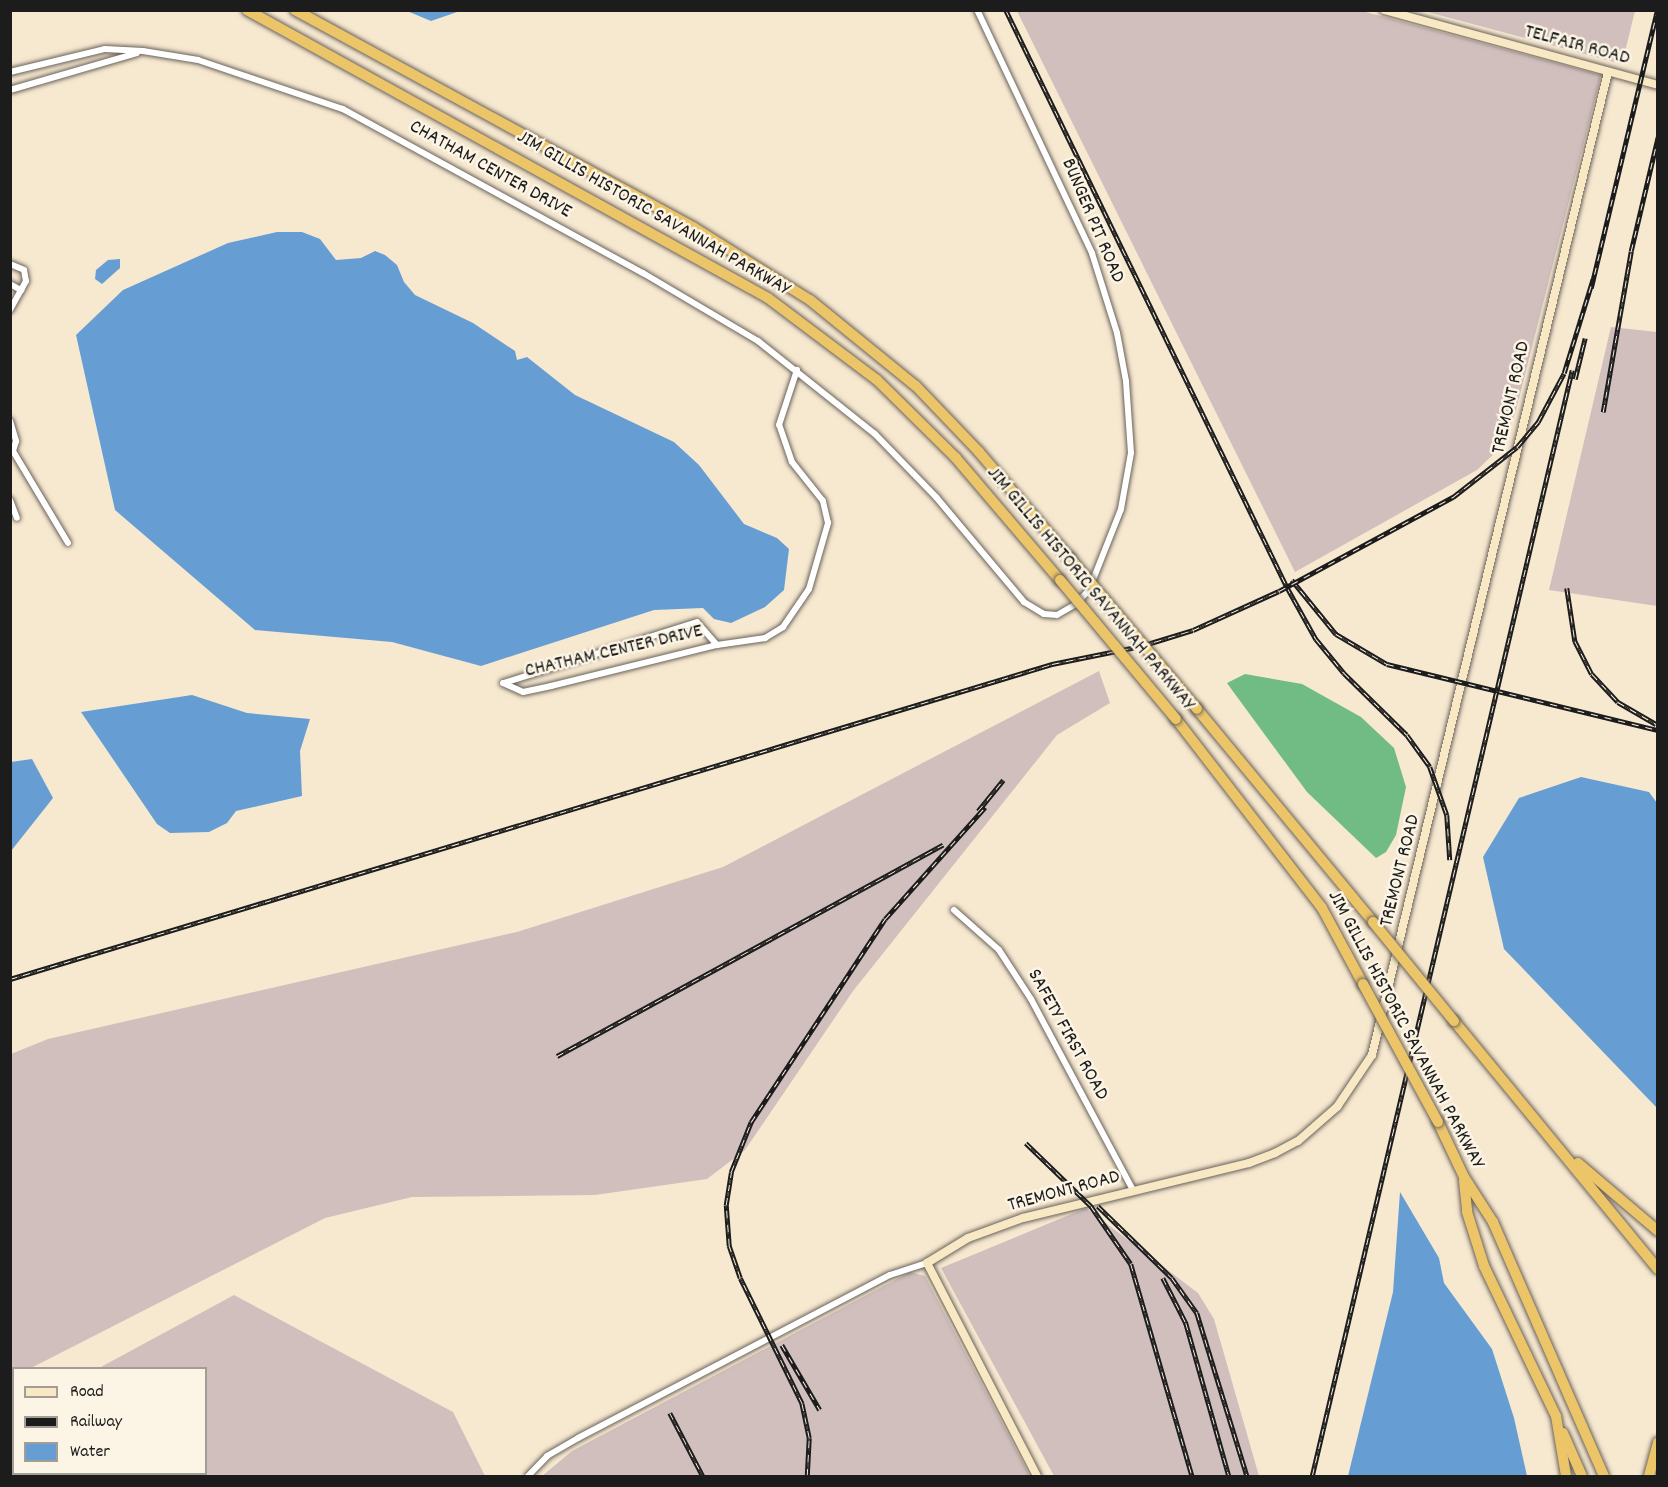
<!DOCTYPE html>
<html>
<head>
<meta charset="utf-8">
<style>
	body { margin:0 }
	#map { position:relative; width:1668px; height:1487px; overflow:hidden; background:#f7e8d0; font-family:Dekko,sans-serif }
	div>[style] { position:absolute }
	.industrial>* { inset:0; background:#d1bfbd }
	.forest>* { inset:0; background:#71bc85 }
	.water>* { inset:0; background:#669ed4 }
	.roads { filter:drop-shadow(0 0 2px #69635b) drop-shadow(0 0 2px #69635b) }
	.street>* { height:6px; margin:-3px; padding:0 3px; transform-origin:3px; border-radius:3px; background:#fff }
	.secondary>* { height:8px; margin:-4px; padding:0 4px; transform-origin:4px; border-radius:4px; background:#f8e8c3 }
	.highway>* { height:10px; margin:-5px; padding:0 5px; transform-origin:5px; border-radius:5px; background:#edc569 }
	.rail>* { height:4.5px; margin-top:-2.25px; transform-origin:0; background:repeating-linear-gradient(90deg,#fcf5e5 0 7px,#1c1c1c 0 14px); box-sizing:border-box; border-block:2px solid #1c1c1c }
	.bridges { filter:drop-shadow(0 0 2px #69635b) drop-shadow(0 0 2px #69635b) }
	.highway-bridge>* { height:10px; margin:-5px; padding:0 5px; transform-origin:5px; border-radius:5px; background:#edc569 }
	span { translate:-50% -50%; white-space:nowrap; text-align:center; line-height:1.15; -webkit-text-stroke:5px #fcf5e5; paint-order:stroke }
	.street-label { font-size:20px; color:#1c1c1c }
	.frame { position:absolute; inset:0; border:12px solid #1c1c1c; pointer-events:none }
	.legend { position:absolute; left:12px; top:1367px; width:195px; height:108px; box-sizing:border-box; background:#fcf5e5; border:2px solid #a29e95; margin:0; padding:8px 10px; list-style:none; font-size:18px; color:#1c1c1c }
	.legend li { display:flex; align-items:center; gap:12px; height:30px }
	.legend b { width:30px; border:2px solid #a29e95 }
</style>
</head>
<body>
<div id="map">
	<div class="industrial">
		<i style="clip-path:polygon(1017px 11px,1362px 11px,1601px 75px,1515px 414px,1500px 448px,1477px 470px,1295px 572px)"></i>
		<i style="clip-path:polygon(1424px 11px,1635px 10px,1635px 11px,1622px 64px)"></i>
		<i style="clip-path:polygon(1611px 327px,1657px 332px,1657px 606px,1549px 590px)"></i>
		<i style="clip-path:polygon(1099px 671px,1110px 703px,1057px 735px,853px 991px,745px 1150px,707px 1179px,595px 1195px,412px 1197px,325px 1218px,31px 1368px,14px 1368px,11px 1379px,11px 1054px,48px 1039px,517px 932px,723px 867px)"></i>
		<i style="clip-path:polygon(1086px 1208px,1198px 1293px,1214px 1319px,1259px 1476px,1054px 1476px,941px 1268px)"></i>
		<i style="clip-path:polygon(910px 1272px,925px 1276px,1030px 1476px,542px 1476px,572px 1451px)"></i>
		<i style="clip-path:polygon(234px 1295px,453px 1412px,485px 1476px,11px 1476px,13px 1415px,14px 1474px,206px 1474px,206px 1368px,99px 1368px)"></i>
	</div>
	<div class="forest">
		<i style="clip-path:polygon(1245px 674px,1302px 684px,1361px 717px,1394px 748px,1406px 787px,1396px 835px,1386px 852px,1376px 858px,1307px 792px,1232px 690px,1227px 683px)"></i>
	</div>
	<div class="water">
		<i style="clip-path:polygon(407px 11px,460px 11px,431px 21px)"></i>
		<i style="clip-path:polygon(277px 232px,302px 232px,320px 239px,336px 260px,361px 258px,375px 251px,385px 255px,397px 265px,404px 282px,415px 295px,473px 323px,515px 351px,517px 360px,527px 357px,575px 395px,674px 442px,699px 465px,744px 524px,777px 538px,789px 549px,784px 590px,765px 607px,731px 623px,714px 619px,703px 608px,654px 610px,481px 666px,392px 642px,255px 630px,115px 510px,76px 335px,123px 290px,228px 243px)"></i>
		<i style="clip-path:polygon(120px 259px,120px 268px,102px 284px,95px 279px,96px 270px,108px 260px)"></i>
		<i style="clip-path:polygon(192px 695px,247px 713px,310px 719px,300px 751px,302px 796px,236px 811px,227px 823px,209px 832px,170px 833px,157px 824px,81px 712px)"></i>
		<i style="clip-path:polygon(32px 759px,53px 798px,11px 851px,11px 762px)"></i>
		<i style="clip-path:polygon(1581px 777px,1649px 792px,1657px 803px,1657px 1108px,1504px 949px,1483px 857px,1519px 798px)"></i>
		<i style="clip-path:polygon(1400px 1192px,1439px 1258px,1444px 1283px,1492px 1349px,1514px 1418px,1527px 1476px,1348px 1476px,1393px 1292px)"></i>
	</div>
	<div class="roads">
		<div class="street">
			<i style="left:10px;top:72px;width:98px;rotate:-13.6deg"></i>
			<i style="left:105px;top:49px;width:38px;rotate:3deg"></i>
			<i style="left:143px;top:51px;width:56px;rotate:9.3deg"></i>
			<i style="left:198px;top:60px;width:153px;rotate:18.7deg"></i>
			<i style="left:343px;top:109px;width:342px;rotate:28.7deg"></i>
			<i style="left:643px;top:273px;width:134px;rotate:30.6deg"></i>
			<i style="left:758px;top:341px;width:149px;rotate:38.5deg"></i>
			<i style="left:875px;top:434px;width:88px;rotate:45.9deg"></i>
			<i style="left:936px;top:497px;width:137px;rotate:50deg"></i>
			<i style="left:1024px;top:602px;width:23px;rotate:31deg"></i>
			<i style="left:1044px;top:614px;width:13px;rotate:4deg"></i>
			<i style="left:1057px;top:615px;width:22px;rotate:-30deg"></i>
			<i style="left:1076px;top:604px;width:19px;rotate:-47deg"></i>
			<i style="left:1089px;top:590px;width:87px;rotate:-68.4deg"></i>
			<i style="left:1121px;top:509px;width:57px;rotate:-79.9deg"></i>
			<i style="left:1131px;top:453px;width:72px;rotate:-94deg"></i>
			<i style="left:1126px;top:381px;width:49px;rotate:-100.6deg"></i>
			<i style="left:1117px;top:333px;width:84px;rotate:-107.4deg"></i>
			<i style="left:1092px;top:253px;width:269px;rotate:-115.3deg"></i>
			<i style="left:10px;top:90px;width:132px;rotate:-16.2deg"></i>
			<i style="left:10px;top:264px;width:15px;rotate:23deg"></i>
			<i style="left:24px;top:270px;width:11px;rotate:80deg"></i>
			<i style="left:26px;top:281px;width:33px;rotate:119deg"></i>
			<i style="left:10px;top:284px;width:13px;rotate:29deg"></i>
			<i style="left:10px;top:421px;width:21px;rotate:73deg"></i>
			<i style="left:16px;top:441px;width:10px;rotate:107deg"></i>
			<i style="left:13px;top:451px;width:107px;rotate:59.1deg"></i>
			<i style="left:10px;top:500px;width:19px;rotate:69deg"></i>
			<i style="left:717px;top:645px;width:30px;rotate:-131deg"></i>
			<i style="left:697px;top:622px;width:203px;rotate:162.5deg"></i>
			<i style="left:503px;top:683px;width:22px;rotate:24deg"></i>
			<i style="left:523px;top:692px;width:29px;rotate:-12deg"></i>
			<i style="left:551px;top:686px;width:171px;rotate:-13.9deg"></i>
			<i style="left:717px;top:645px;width:49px;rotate:-8.3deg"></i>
			<i style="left:765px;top:638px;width:21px;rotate:-31deg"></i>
			<i style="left:783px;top:627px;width:46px;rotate:-55.6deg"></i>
			<i style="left:809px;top:589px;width:69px;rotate:-73.9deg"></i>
			<i style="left:828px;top:523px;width:23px;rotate:-103deg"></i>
			<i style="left:823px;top:501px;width:50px;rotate:-128.5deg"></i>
			<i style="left:792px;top:462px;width:39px;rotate:-109deg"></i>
			<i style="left:779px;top:425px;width:58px;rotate:-71.9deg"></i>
			<i style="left:954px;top:910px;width:60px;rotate:41.6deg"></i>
			<i style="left:999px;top:950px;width:59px;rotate:56.9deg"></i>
			<i style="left:1031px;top:999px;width:217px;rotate:61.9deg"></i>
			<i style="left:528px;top:1476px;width:28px;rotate:-46deg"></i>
			<i style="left:547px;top:1456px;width:36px;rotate:-30deg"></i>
			<i style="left:578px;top:1438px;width:352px;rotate:-27.6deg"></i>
			<i style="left:890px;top:1275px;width:39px;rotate:-18deg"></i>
		</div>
		<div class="secondary">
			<i style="left:1384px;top:10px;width:284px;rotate:15.3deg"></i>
			<i style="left:1037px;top:1476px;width:240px;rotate:-117.3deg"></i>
			<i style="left:927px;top:1263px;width:48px;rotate:-31.4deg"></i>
			<i style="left:968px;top:1238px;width:59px;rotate:-20deg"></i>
			<i style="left:1023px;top:1218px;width:233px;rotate:-13.7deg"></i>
			<i style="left:1249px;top:1163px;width:28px;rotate:-21deg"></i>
			<i style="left:1275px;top:1153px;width:26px;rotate:-28deg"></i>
			<i style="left:1298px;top:1141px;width:52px;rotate:-41.1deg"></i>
			<i style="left:1337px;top:1107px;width:63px;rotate:-56.1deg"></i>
			<i style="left:1372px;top:1055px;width:1011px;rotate:-76.5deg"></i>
		</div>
		<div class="highway">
			<i style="left:247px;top:10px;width:595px;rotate:28.93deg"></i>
			<i style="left:768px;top:298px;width:136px;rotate:37deg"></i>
			<i style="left:877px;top:380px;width:111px;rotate:44.6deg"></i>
			<i style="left:956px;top:458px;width:160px;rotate:49.6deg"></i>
			<i style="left:295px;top:10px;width:453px;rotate:28.6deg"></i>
			<i style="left:693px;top:227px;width:138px;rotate:32deg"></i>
			<i style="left:810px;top:300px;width:136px;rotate:39.1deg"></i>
			<i style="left:916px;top:386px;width:91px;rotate:46.3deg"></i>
			<i style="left:979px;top:452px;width:140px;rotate:49.4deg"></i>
			<i style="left:1197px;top:709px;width:276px;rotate:50.4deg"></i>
			<i style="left:1176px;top:719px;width:239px;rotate:52.3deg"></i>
			<i style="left:1322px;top:908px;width:86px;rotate:61.7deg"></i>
			<i style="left:1454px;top:1021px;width:321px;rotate:50.6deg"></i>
			<i style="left:1438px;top:1122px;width:61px;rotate:64.7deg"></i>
			<i style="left:1464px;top:1177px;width:54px;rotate:57.2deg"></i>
			<i style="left:1493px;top:1222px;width:277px;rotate:66.4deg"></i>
			<i style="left:1578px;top:1163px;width:105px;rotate:40.4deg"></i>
			<i style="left:1464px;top:1181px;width:31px;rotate:84deg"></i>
			<i style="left:1467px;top:1212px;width:57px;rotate:72.5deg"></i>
			<i style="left:1484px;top:1266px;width:166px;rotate:64.4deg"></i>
			<i style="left:1556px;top:1416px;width:61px;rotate:80.5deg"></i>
			<i style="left:1563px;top:1433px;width:47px;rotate:66.2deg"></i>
			<i style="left:1649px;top:1476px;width:35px;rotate:-75deg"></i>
		</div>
	</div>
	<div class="rail">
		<i style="left:1006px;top:10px;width:642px;rotate:64.03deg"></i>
		<i style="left:1287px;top:587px;width:60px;rotate:60.9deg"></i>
		<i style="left:1316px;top:639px;width:44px;rotate:50.5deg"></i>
		<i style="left:1344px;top:673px;width:88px;rotate:44.5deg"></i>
		<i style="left:1407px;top:735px;width:39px;rotate:54deg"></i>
		<i style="left:1430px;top:767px;width:51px;rotate:70.5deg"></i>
		<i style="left:1447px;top:815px;width:45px;rotate:86.2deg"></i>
		<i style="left:1591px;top:288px;width:286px;rotate:-76.6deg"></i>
		<i style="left:1575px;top:379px;width:42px;rotate:-76.3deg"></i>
		<i style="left:1603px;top:412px;width:163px;rotate:-80.1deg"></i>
		<i style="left:1631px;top:251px;width:117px;rotate:-76.7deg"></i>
		<i style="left:1292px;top:580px;width:70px;rotate:50.8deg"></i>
		<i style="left:1336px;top:634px;width:59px;rotate:30.5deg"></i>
		<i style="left:1387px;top:664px;width:279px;rotate:13.7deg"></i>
		<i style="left:1567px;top:588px;width:54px;rotate:81.4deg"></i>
		<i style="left:1575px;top:641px;width:37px;rotate:63deg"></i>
		<i style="left:1592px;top:674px;width:38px;rotate:47deg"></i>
		<i style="left:1618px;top:702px;width:44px;rotate:30.1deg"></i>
		<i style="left:978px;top:811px;width:40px;rotate:-51deg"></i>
		<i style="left:10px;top:979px;width:1089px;rotate:-16.82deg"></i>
		<i style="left:1052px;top:664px;width:91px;rotate:-11.4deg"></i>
		<i style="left:1141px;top:646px;width:54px;rotate:-17.1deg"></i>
		<i style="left:1193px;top:630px;width:94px;rotate:-24.4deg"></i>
		<i style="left:1279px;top:591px;width:198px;rotate:-28.4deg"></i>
		<i style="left:1453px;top:497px;width:81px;rotate:-38deg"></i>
		<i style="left:1517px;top:447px;width:33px;rotate:-50deg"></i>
		<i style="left:1538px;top:422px;width:55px;rotate:-62deg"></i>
		<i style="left:1564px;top:373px;width:98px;rotate:-72.9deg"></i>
		<i style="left:557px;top:1056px;width:440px;rotate:-28.7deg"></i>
		<i style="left:1026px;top:1143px;width:91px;rotate:44.1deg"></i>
		<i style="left:1091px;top:1206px;width:70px;rotate:55.4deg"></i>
		<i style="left:1131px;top:1264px;width:221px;rotate:73.9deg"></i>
		<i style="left:1098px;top:1206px;width:103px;rotate:44.2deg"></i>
		<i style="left:1172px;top:1278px;width:43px;rotate:54.5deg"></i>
		<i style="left:1197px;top:1313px;width:170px;rotate:72.9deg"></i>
		<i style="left:1163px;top:1278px;width:51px;rotate:62.9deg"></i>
		<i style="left:1186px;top:1323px;width:159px;rotate:74.3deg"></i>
		<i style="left:782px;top:1345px;width:75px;rotate:59.7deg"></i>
		<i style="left:670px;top:1413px;width:71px;rotate:62.4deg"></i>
		<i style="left:807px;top:1476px;width:38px;rotate:-87deg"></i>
		<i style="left:809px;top:1438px;width:35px;rotate:-102deg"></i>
		<i style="left:802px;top:1404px;width:140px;rotate:-116.2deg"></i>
		<i style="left:740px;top:1278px;width:34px;rotate:-109deg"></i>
		<i style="left:729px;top:1246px;width:41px;rotate:-94.2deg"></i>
		<i style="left:726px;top:1205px;width:33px;rotate:-81deg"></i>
		<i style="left:731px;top:1172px;width:54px;rotate:-68.2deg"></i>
		<i style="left:751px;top:1122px;width:243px;rotate:-56.6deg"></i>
		<i style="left:885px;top:919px;width:150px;rotate:-48.2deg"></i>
		<i style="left:1312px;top:1476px;width:1136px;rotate:-76.77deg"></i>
	</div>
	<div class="bridges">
		<div class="highway-bridge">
			<i style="left:1070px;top:558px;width:197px;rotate:49.9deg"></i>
			<i style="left:1060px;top:580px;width:181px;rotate:50.2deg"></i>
			<i style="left:1373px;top:922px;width:128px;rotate:50.7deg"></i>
			<i style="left:1363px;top:984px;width:157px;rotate:61.5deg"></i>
		</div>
	</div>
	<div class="street-label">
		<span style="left:1577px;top:46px;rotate:15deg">TELFAIR ROAD</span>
		<span style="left:490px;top:170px;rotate:29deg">CHATHAM CENTER DRIVE</span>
		<span style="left:653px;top:214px;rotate:30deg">JIM GILLIS HISTORIC SAVANNAH PARKWAY</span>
		<span style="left:1092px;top:221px;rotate:67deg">BUNGER PIT ROAD</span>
		<span style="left:1512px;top:398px;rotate:-77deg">TREMONT ROAD</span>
		<span style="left:1090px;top:589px;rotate:50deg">JIM GILLIS HISTORIC SAVANNAH PARKWAY</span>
		<span style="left:614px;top:652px;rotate:-13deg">CHATHAM CENTER DRIVE</span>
		<span style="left:1401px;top:871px;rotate:-76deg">TREMONT ROAD</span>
		<span style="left:1405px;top:1030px;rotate:62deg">JIM GILLIS HISTORIC SAVANNAH PARKWAY</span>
		<span style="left:1067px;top:1035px;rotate:61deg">SAFETY FIRST ROAD</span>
		<span style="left:1064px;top:1192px;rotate:-15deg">TREMONT ROAD</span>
	</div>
	<div class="frame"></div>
	<ul class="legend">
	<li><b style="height:8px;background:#f8e8c3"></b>Road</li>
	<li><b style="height:8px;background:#1c1c1c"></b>Railway</li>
	<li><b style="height:16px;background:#669ed4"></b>Water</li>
	</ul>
</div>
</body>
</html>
